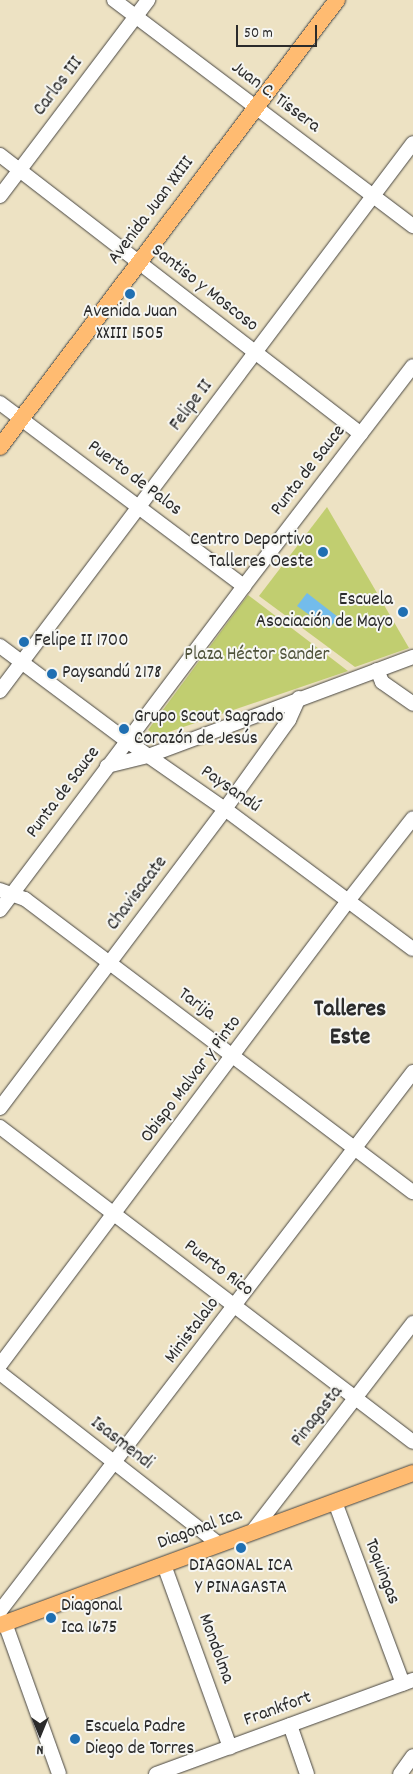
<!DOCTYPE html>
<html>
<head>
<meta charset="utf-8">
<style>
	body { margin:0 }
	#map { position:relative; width:413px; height:1774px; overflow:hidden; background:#ede2c3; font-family:Dekko,sans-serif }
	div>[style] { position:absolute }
	.green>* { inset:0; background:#c1ce70 }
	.water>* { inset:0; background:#73bceb }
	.roads { filter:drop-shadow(0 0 1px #484642) drop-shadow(0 0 1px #484642) }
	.minor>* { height:14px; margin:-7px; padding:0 7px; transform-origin:7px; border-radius:7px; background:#fff }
	.major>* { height:16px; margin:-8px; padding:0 8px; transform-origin:8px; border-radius:8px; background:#ffbb71 }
	.dots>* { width:14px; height:14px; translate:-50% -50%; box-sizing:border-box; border:2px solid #f6f6f2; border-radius:50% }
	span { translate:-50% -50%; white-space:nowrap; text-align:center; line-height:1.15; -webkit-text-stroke:4px #f6f6f2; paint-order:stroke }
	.street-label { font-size:19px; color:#2b2b2b }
	.poi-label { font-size:19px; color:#2b2b2b }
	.right { translate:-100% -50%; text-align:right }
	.left { translate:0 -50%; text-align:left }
	.park-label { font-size:19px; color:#50543c }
	.district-label { font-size:24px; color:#2b2b2b; font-weight:700 }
	.north { position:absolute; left:15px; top:1709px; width:50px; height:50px; -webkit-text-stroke:4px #f6f6f2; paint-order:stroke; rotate:180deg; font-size:14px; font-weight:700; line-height:20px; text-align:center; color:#2b2b2b }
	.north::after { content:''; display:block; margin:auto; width:18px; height:22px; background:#2b2b2b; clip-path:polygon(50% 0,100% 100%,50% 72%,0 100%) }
	.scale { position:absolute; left:236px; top:25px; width:81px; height:22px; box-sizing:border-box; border:2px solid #2b2b2b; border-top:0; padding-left:6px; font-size:15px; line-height:18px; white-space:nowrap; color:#2b2b2b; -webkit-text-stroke:4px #f6f6f2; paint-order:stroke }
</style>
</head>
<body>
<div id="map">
	<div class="green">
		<i style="clip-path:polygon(327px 507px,409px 648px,355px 667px,259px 596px)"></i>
		<i style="clip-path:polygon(248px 595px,348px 671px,157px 736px,148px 730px)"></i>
	</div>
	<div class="water">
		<i style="clip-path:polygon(307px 593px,338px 617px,329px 629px,297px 606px)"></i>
	</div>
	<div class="roads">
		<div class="minor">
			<i style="left:114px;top:0;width:375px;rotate:37.1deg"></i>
			<i style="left:0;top:155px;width:456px;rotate:37.7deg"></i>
			<i style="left:0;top:196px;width:246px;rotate:-52.9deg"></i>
			<i style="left:0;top:403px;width:305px;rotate:36.9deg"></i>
			<i style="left:0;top:646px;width:159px;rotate:36.8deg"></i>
			<i style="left:127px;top:741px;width:119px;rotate:34.8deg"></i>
			<i style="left:225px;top:809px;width:234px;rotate:36.7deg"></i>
			<i style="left:377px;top:670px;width:13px;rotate:67deg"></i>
			<i style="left:382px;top:682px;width:38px;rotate:35deg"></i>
			<i style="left:0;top:691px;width:686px;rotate:-53deg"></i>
			<i style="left:107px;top:766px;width:42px;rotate:-13.7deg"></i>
			<i style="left:148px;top:756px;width:283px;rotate:-20.5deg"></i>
			<i style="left:0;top:890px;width:27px;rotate:20deg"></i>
			<i style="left:25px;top:899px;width:486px;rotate:37.1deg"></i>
			<i style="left:0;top:910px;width:406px;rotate:-53deg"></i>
			<i style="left:244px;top:586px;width:277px;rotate:-52.5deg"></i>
			<i style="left:0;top:1108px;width:374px;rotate:-53deg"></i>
			<i style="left:225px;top:809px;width:110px;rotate:-54.3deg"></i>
			<i style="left:289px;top:720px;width:24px;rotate:-66deg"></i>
			<i style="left:0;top:1127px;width:519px;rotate:37.33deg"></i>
			<i style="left:0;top:1365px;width:580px;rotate:-53.13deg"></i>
			<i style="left:348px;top:901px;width:105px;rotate:-51.9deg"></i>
			<i style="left:0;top:1373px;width:278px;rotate:38deg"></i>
			<i style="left:335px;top:1502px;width:194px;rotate:69.5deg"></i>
			<i style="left:252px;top:1532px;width:264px;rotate:-52.4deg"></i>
			<i style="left:164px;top:1565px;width:194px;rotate:70.1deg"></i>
			<i style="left:0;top:1611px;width:679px;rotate:-52.54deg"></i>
			<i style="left:0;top:1618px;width:7px;rotate:45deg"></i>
			<i style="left:5px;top:1623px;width:160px;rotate:70.3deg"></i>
			<i style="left:290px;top:1725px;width:52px;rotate:70.9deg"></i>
			<i style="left:156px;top:1774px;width:274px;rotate:-20.1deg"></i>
			<i style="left:400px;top:1774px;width:22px;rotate:-54deg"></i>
		</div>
		<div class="major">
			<i style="left:0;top:447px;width:560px;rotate:-52.99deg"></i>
			<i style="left:0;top:1625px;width:440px;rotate:-20.2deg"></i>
		</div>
	</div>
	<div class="dots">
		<i style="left:130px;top:294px;background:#1f6fb2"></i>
		<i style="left:323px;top:552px;background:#1f6fb2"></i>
		<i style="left:403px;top:612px;background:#1f6fb2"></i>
		<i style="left:24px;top:642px;background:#1f6fb2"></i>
		<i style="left:52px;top:674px;background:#1f6fb2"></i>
		<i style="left:124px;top:729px;background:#1f6fb2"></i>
		<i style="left:241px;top:1548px;background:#1f6fb2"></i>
		<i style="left:51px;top:1618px;background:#1f6fb2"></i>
		<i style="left:75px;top:1739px;background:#1f6fb2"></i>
	</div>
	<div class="street-label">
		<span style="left:59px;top:87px;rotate:-53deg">Carlos III</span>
		<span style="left:275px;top:98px;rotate:37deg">Juan C. Tissera</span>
		<span style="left:152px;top:211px;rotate:-53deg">Avenida Juan XXIII</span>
		<span style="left:204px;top:289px;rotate:38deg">Santiso y Moscoso</span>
		<span style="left:192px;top:406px;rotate:-53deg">Felipe II</span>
		<span style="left:309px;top:471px;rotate:-52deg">Punta de Sauce</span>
		<span style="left:134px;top:479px;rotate:37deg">Puerto de Palos</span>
		<span style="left:230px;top:790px;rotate:35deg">Paysandú</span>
		<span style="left:64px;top:793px;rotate:-53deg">Punta de Sauce</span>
		<span style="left:138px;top:894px;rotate:-53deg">Chavisacate</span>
		<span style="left:196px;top:1005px;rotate:37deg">Tarija</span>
		<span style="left:192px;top:1080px;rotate:-53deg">Obispo Malvar y Pinto</span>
		<span style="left:218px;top:1269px;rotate:37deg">Puerto Rico</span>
		<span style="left:193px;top:1331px;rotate:-53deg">Ministalalo</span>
		<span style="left:318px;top:1417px;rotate:-52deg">Pinagasta</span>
		<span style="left:121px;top:1444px;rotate:38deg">Isasmendi</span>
		<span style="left:200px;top:1530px;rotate:-20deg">Diagonal Ica</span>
		<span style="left:381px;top:1572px;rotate:69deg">Toquingas</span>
		<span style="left:215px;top:1649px;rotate:70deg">Mondolma</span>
		<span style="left:278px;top:1710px;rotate:-20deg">Frankfort</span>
	</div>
	<div class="poi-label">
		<span style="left:130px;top:324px">Avenida Juan<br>XXIII 1505</span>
		<span class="right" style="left:313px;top:552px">Centro Deportivo<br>Talleres Oeste</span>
		<span class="right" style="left:393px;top:612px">Escuela<br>Asociación de Mayo</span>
		<span class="left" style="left:34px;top:642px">Felipe II 1700</span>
		<span class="left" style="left:62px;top:674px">Paysandú 2178</span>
		<span class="left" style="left:134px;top:729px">Grupo Scout Sagrado<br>Corazón de Jesús</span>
		<span style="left:241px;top:1578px">DIAGONAL ICA<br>Y PINAGASTA</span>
		<span class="left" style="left:61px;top:1618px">Diagonal<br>Ica 1675</span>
		<span class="left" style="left:85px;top:1739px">Escuela Padre<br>Diego de Torres</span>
	</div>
	<div class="park-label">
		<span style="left:257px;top:656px">Plaza Héctor Sander</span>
	</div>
	<div class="district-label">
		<span style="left:350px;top:1025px">Talleres<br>Este</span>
	</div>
	<div class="north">N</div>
	<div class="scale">50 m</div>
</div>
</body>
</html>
